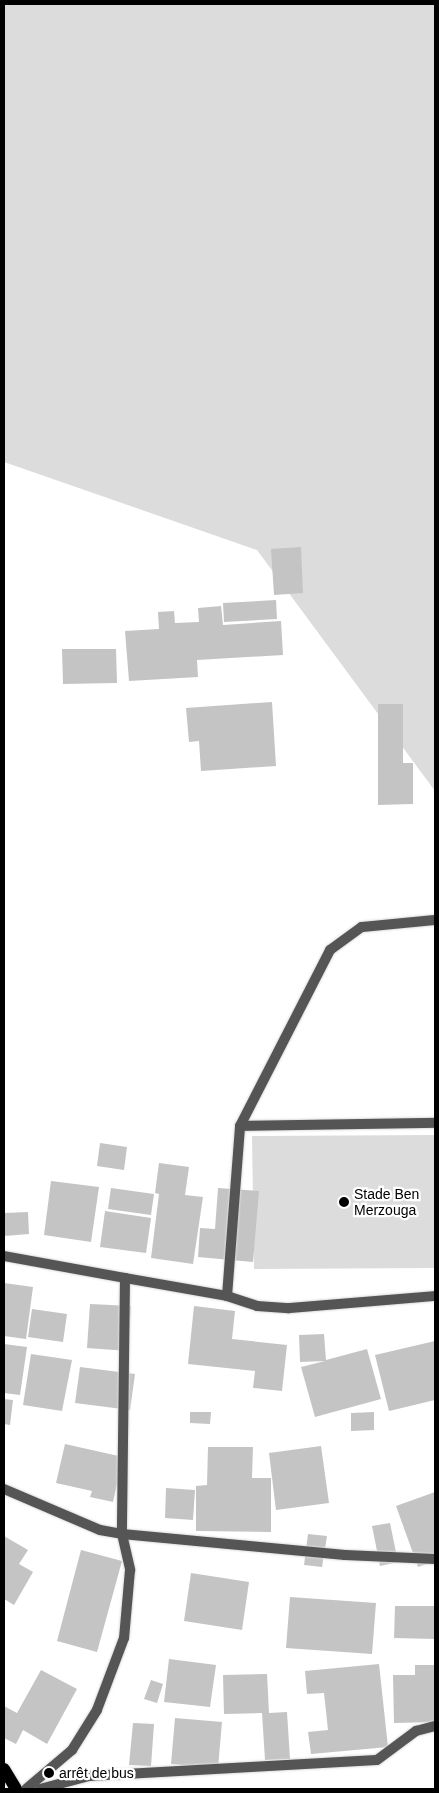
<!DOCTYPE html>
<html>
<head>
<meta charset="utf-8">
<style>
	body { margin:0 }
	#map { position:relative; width:439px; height:1793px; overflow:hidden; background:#fff; font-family:Arial,sans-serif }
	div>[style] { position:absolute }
	.green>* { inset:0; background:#dcdcdc }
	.building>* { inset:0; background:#c4c4c4 }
	.roads { filter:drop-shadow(0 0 1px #dbdbdb) drop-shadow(0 0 1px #dbdbdb) }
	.lane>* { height:10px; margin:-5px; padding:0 5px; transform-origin:5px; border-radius:5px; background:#555 }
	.street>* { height:10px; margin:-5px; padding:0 5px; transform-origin:5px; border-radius:5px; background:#555 }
	.primary>* { height:12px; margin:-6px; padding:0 6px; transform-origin:6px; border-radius:6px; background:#000 }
	.dots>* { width:14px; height:14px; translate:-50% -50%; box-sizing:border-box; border:2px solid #fff; border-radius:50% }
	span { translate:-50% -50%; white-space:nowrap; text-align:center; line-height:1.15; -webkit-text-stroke:4.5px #fff; paint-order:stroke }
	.poi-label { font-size:14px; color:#000 }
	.left { translate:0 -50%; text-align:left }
	.frame { position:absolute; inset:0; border:5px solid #000; pointer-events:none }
</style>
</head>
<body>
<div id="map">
	<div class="green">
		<i style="clip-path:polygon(4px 4px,435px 4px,435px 791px,257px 550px,4px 462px)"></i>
		<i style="clip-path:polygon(435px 1135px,435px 1268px,254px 1269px,252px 1136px)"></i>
	</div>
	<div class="building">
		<i style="clip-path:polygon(301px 547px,303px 593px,274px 595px,271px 549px)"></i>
		<i style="clip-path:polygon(276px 600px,277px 619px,224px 622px,223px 603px)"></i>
		<i style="clip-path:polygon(221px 606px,223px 625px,281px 621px,283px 655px,197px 660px,198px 677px,129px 681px,125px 631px,159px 629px,158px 612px,174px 611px,175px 623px,199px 622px,198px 608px)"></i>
		<i style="clip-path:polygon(62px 649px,116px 649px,117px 683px,63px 684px)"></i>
		<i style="clip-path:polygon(272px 702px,276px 766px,201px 771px,199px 741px,189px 742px,186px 708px)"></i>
		<i style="clip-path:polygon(378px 704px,403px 704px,403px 763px,413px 763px,413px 804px,378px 805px)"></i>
		<i style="clip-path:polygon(100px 1143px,127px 1147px,124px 1170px,97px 1166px)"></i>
		<i style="clip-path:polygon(159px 1163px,189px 1167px,185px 1195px,203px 1197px,193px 1264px,151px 1258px,159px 1194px,155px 1193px)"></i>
		<i style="clip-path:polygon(51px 1181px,99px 1187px,91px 1242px,44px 1235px)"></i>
		<i style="clip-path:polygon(111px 1188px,154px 1194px,151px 1215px,108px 1209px)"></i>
		<i style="clip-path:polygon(218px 1188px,259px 1191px,253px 1262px,198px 1257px,200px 1228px,215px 1229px)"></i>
		<i style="clip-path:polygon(105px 1211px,151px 1218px,146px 1253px,100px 1247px)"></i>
		<i style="clip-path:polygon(28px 1212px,29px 1234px,4px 1236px,4px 1213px)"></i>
		<i style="clip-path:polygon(4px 1283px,33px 1287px,26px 1339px,4px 1336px)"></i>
		<i style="clip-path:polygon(90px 1304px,131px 1306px,128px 1351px,87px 1348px)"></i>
		<i style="clip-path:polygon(194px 1306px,235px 1311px,232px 1339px,287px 1345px,282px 1391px,253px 1388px,255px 1371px,188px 1364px)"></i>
		<i style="clip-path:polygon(32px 1309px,67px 1314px,63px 1342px,28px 1337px)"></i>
		<i style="clip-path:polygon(324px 1334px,326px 1360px,367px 1349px,381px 1399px,315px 1417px,301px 1367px,325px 1361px,300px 1362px,299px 1335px)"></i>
		<i style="clip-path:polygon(435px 1341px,435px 1400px,389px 1411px,375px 1355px)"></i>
		<i style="clip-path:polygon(4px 1344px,27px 1347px,20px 1395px,4px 1393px)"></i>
		<i style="clip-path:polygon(31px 1354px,72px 1360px,62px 1411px,23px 1405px)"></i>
		<i style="clip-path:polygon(80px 1367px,135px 1374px,130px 1410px,75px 1403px)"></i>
		<i style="clip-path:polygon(4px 1399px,13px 1400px,10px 1425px,4px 1424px)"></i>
		<i style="clip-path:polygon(190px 1412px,211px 1412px,210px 1424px,190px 1423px)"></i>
		<i style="clip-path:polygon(374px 1412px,374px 1430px,351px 1431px,351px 1413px)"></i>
		<i style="clip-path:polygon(65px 1444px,123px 1457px,113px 1502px,90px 1497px,92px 1491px,56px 1483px)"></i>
		<i style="clip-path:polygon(321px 1446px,329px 1503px,276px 1510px,269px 1453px)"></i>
		<i style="clip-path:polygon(208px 1447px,253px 1447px,252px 1478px,271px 1478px,271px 1532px,196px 1531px,196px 1486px,207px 1485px)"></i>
		<i style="clip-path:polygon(166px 1488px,195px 1490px,193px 1520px,165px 1518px)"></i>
		<i style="clip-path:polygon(435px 1492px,435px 1561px,418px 1567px,396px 1506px)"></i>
		<i style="clip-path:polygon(390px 1523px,398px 1562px,380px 1566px,372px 1526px)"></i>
		<i style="clip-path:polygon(308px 1534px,327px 1536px,322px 1567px,304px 1565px)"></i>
		<i style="clip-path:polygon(4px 1536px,28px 1550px,19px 1564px,33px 1572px,14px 1605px,4px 1599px)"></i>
		<i style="clip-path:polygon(81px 1550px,122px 1561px,97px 1652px,57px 1641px)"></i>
		<i style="clip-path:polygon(191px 1573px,249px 1582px,242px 1630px,184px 1621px)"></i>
		<i style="clip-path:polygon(290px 1597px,376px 1603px,372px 1654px,286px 1648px)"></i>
		<i style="clip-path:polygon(395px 1606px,435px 1606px,435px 1639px,394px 1638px)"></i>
		<i style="clip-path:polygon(169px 1659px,216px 1665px,210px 1707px,164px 1702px)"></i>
		<i style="clip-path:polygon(379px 1664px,388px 1747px,311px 1754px,308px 1732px,328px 1730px,324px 1693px,307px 1694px,305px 1671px)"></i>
		<i style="clip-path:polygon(415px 1665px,435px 1665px,435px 1722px,394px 1723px,393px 1675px,415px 1675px)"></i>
		<i style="clip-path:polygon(41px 1670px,77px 1689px,47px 1744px,23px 1730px,16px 1744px,4px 1738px,4px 1706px,17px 1713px)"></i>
		<i style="clip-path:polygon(267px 1674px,269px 1713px,287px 1712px,290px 1759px,265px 1760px,262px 1713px,224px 1714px,223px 1675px)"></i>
		<i style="clip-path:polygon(151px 1680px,163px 1684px,157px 1703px,144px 1699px)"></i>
		<i style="clip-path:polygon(175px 1718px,222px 1722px,218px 1768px,171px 1764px)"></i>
		<i style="clip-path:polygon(133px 1723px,154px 1724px,151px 1766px,129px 1765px)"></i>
	</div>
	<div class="roads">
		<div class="lane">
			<i style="left:4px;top:1489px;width:104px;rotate:23.1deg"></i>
			<i style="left:100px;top:1530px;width:22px;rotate:10deg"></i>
			<i style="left:122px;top:1534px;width:224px;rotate:5.4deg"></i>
			<i style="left:345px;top:1555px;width:90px;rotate:2.5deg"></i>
			<i style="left:40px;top:1789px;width:51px;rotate:-14.9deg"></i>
			<i style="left:89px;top:1776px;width:288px;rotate:-3.2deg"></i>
			<i style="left:377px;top:1760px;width:49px;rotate:-36.6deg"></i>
			<i style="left:416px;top:1731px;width:20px;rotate:-15deg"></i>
		</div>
		<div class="street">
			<i style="left:240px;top:1126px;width:195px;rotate:-0.9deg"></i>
			<i style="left:4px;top:1256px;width:123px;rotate:10.3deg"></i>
			<i style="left:125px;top:1278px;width:256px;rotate:90.7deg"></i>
			<i style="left:122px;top:1534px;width:37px;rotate:77deg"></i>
			<i style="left:130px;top:1570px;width:68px;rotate:95deg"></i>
			<i style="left:124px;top:1638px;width:77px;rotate:110.6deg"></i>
			<i style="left:97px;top:1710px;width:47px;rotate:122deg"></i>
			<i style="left:72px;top:1750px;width:60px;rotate:139.7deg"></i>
			<i style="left:125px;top:1278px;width:104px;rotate:10deg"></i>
			<i style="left:227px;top:1296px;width:170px;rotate:-85.6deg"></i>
			<i style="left:240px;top:1126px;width:198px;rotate:-62.9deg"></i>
			<i style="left:330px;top:950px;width:39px;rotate:-36deg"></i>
			<i style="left:362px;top:927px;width:73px;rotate:-5.5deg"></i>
			<i style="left:227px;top:1296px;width:32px;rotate:18deg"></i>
			<i style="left:257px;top:1306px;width:32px;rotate:4deg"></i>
			<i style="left:289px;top:1308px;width:146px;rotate:-4.7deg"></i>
		</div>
		<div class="primary">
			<i style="left:4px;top:1769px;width:23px;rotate:59deg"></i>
		</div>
	</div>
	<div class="dots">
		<i style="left:344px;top:1202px;background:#000"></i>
		<i style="left:49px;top:1773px;background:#000"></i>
	</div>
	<div class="poi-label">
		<span class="left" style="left:354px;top:1202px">Stade Ben<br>Merzouga</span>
		<span class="left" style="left:59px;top:1773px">arrêt de bus</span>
	</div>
	<div class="frame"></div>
</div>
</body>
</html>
